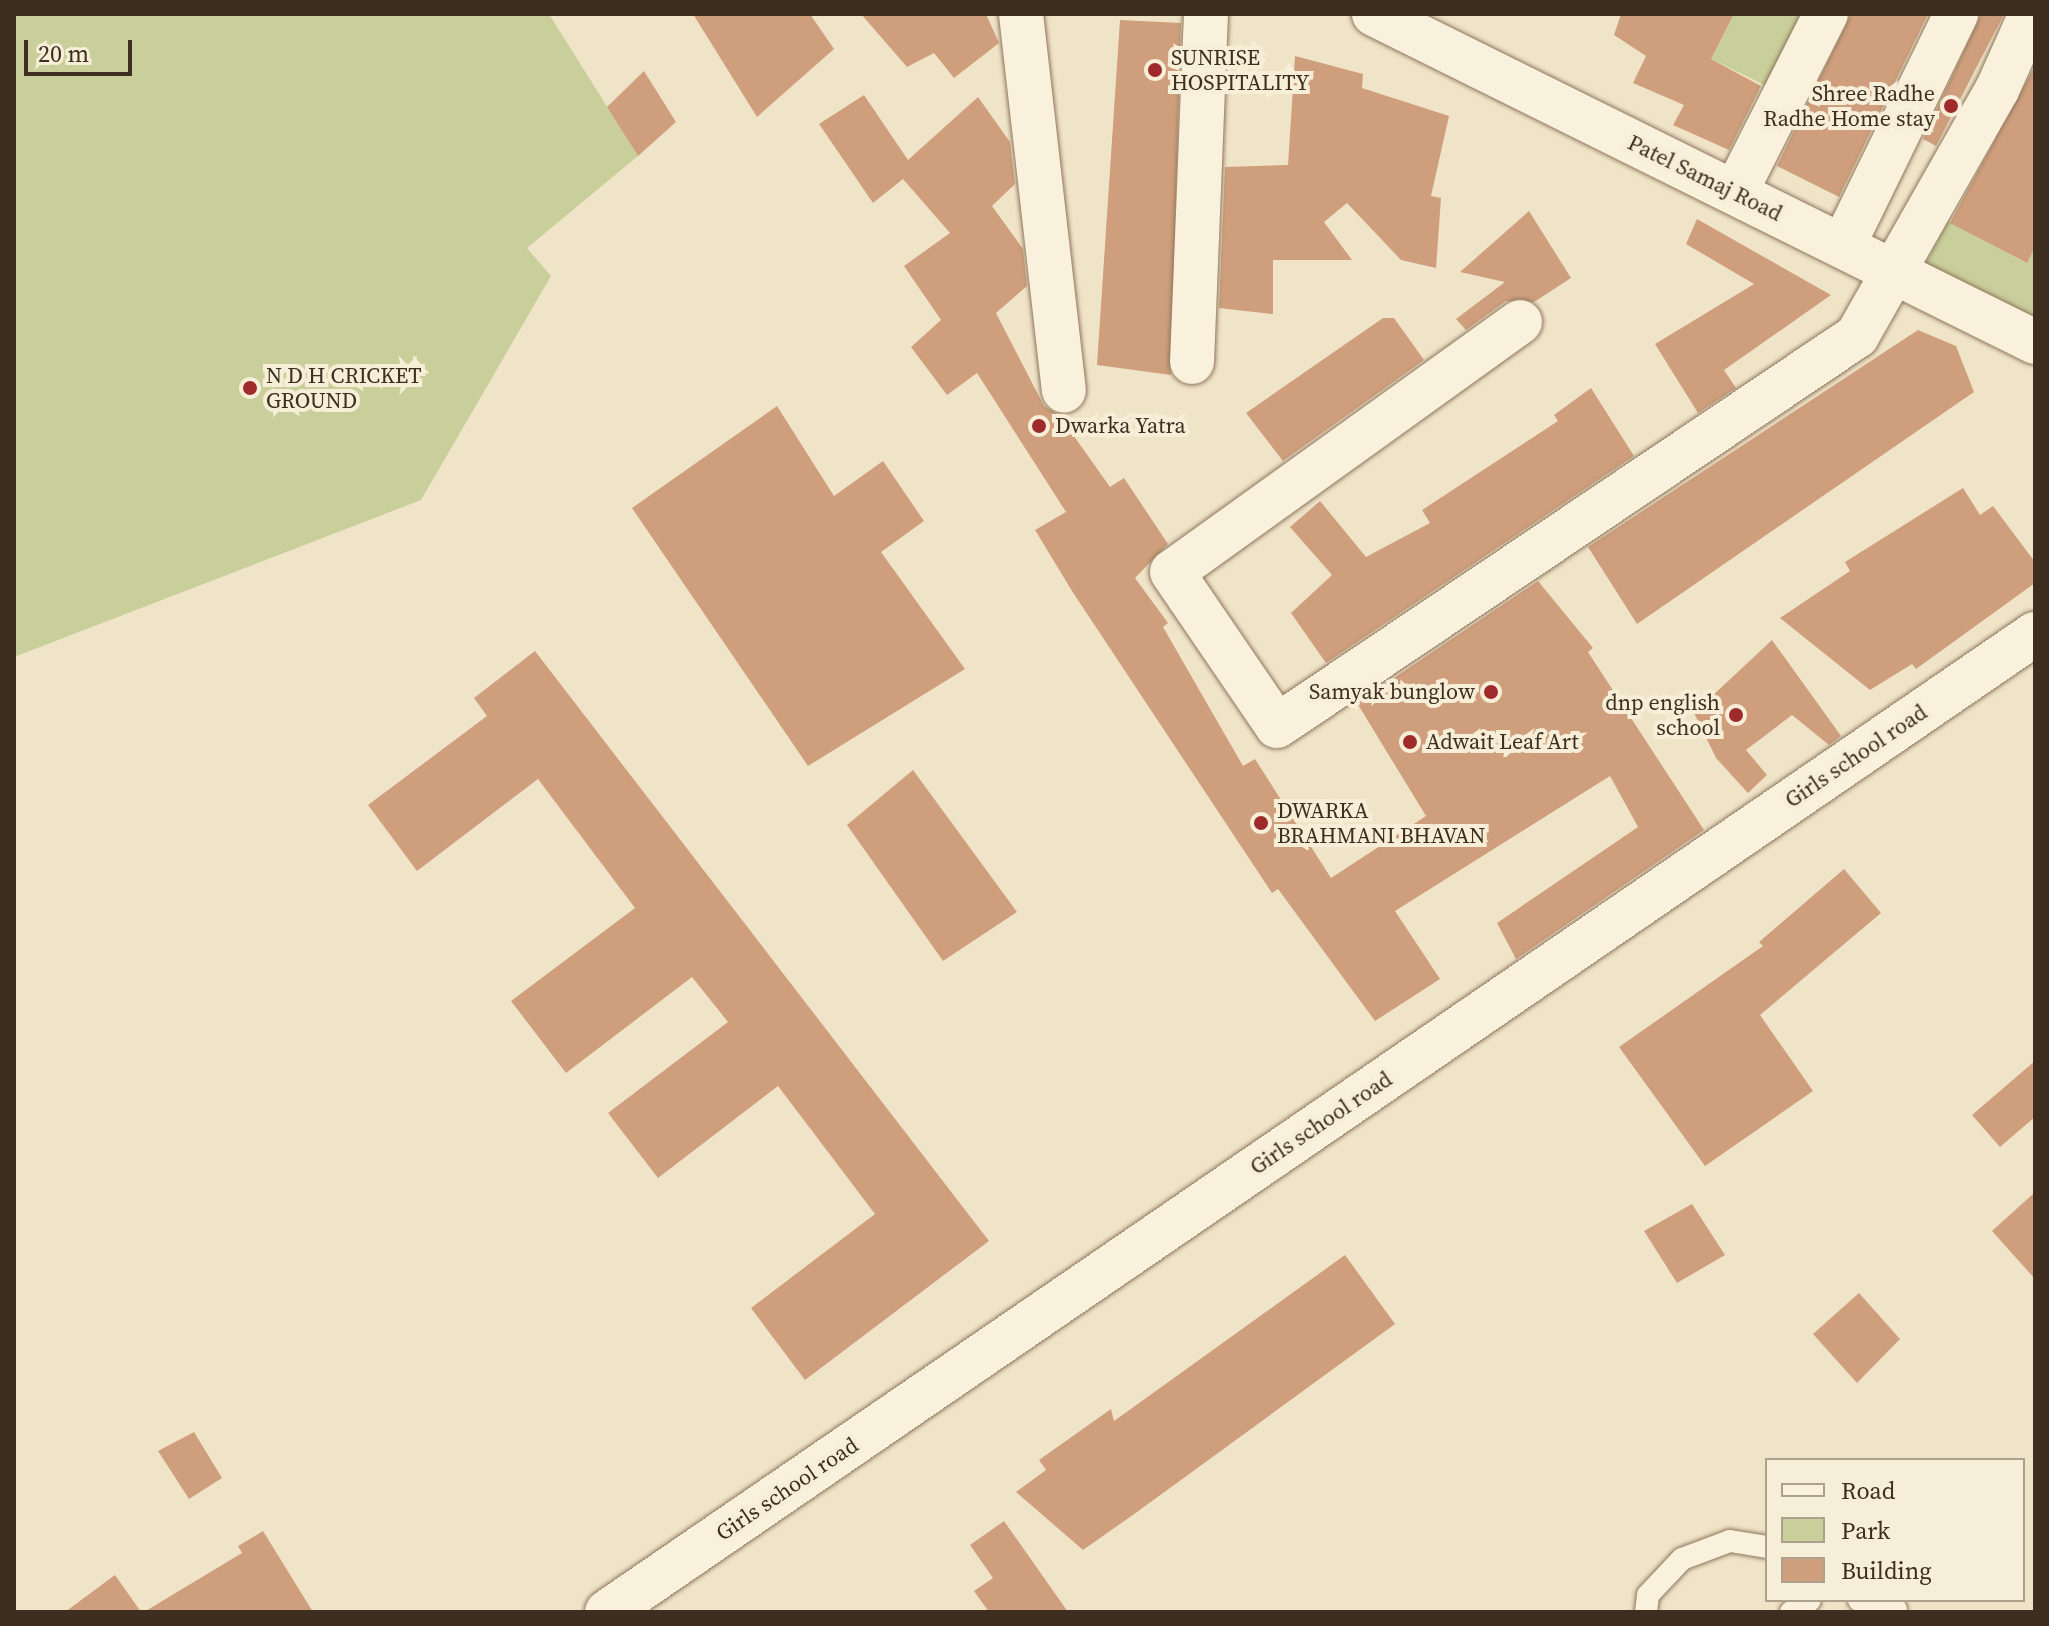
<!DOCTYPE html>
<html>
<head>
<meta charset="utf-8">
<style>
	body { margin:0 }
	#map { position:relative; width:2049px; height:1626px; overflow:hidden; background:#f0e4c8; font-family:"Source Serif 4",serif }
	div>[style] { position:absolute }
	.green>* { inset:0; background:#c9cf9b }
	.building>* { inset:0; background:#cf9f7d }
	.roads { filter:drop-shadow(0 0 2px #8d765c) drop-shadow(0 0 2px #8d765c) }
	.service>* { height:22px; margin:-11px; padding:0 11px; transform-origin:11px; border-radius:11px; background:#faf1dc }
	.minor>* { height:44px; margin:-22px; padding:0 22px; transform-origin:22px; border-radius:22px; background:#faf1dc }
	.tertiary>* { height:44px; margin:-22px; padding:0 22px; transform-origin:22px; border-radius:22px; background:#faf1dc }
	.secondary>* { height:44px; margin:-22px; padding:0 22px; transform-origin:22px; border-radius:22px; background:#faf1dc }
	.dots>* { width:22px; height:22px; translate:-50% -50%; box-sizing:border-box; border:4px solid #f7eed8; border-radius:50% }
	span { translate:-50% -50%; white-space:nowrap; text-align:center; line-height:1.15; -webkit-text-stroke:8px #f7eed8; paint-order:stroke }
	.poi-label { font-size:22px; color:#3d2e20 }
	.left { translate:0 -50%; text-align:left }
	.right { translate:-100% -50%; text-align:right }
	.street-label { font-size:22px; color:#3d2e20 }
	.frame { position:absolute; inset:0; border:16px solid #3d2e20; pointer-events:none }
	.legend { position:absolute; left:1765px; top:1458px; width:260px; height:144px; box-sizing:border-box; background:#f7eed8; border:2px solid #ada18e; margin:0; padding:10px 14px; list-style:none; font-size:24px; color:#3d2e20 }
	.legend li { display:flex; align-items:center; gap:16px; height:40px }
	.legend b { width:40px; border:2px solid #ada18e }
	.scale { position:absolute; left:24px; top:40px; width:108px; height:36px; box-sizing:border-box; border:4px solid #3d2e20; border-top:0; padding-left:10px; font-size:24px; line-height:28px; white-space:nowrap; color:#3d2e20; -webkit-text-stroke:6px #f7eed8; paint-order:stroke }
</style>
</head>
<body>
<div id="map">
	<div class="green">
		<i style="clip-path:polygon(14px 14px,549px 14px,638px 156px,527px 248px,551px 276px,421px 500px,14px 657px)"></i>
		<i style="clip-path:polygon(1734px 14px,1826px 14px,1785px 95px,1711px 59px)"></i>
		<i style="clip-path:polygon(1948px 221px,2026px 263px,2035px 247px,2035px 341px,1916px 282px)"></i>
	</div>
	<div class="building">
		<i style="clip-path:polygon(693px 14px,810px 14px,834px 49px,757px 117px)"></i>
		<i style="clip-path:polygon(861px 14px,986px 14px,999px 43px,954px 78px,934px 53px,907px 67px)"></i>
		<i style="clip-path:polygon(1621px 14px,1734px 14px,1711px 59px,1761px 86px,1729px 150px,1673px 125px,1684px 105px,1633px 83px,1646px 56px,1614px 35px)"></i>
		<i style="clip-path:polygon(1851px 14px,1928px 14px,1839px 197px,1777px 166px)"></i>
		<i style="clip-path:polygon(1981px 14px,2004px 14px,1936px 146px,1923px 139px)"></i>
		<i style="clip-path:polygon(1120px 20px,1181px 23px,1171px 375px,1097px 365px)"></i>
		<i style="clip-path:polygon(1295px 56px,1363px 74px,1362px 88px,1449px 116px,1431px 196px,1441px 198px,1436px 268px,1401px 260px,1347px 203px,1324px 222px,1352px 260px,1273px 260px,1273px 314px,1219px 308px,1225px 167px,1288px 165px)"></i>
		<i style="clip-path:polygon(2035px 66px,2035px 247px,2027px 263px,1950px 223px)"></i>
		<i style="clip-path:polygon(644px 71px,676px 122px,638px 156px,607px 107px)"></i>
		<i style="clip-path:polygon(864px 95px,908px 160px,978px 97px,1010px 142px,1015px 184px,992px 206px,1023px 249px,1027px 286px,996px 313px,1044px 406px,1059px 415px,1110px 487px,1124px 478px,1168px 544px,1135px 578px,1168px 623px,1163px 627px,1243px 766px,1255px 759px,1331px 878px,1426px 816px,1357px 703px,1538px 581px,1593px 648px,1588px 652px,1704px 830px,1516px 959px,1497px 923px,1638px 827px,1610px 776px,1395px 911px,1440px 979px,1375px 1021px,1278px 889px,1272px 893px,1072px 591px,1035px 530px,1066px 512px,977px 373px,947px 395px,911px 347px,941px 320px,904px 266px,950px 233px,903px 179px,873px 203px,819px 124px)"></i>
		<i style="clip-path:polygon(1529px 211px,1571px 278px,1534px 302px,1506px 301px,1466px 330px,1456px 319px,1505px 282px,1460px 272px)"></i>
		<i style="clip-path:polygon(1697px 219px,1831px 295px,1724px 370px,1736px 388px,1698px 413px,1655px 344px,1754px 284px,1686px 244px)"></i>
		<i style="clip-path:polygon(1383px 318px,1394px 318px,1424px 360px,1283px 461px,1246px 413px)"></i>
		<i style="clip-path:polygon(1918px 330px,1956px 346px,1974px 392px,1637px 624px,1588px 547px)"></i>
		<i style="clip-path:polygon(1591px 388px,1634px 456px,1326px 663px,1291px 613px,1332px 575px,1290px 527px,1320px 501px,1366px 557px,1430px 523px,1422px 510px,1558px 421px,1554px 415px)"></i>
		<i style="clip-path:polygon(777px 406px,834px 496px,883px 461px,924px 521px,881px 552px,965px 669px,808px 766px,632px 508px)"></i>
		<i style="clip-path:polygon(1963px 488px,1980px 515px,1993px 506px,2035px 562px,2035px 583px,1916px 669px,1912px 664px,1870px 690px,1780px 618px,1850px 571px,1845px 562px)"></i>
		<i style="clip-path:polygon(1772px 640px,1841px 736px,1829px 745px,1792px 715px,1746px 750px,1767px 775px,1748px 793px,1716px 758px,1694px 713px)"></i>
		<i style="clip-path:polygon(535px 651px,989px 1241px,805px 1380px,751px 1308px,875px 1214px,778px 1086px,658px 1178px,608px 1113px,728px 1022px,692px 977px,566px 1073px,511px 1001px,635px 908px,538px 779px,417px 871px,368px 805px,487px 716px,474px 698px)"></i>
		<i style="clip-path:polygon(913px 770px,1017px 912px,943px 961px,847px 825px)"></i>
		<i style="clip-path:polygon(1844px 869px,1881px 913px,1760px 1015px,1813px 1091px,1705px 1166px,1619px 1047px,1763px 946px,1759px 942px)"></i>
		<i style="clip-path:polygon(2035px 1061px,2035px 1117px,2000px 1147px,1972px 1115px)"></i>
		<i style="clip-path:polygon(2035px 1192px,2035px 1279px,1992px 1231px)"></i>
		<i style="clip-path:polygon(1692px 1204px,1725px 1255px,1677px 1283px,1644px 1231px)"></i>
		<i style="clip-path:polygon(1345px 1255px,1395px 1324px,1137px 1512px,1083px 1550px,1016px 1492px,1046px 1470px,1039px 1460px,1111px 1409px,1114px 1421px)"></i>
		<i style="clip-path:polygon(1859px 1293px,1900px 1339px,1857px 1383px,1813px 1334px)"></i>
		<i style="clip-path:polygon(194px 1432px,222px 1478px,189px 1499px,158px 1451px)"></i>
		<i style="clip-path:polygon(1004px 1521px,1068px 1612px,989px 1612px,974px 1591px,993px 1578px,970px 1545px)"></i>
		<i style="clip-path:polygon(263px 1531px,313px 1612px,144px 1612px,242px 1553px,238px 1546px)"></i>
		<i style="clip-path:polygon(115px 1575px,141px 1612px,65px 1612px)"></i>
	</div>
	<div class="roads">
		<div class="service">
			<i style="left:1859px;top:1600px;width:38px;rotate:14deg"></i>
			<i style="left:1646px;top:1612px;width:17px;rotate:-83deg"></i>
			<i style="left:1648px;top:1595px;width:50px;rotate:-46.6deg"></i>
			<i style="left:1682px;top:1559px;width:51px;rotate:-20.6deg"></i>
			<i style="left:1730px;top:1541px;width:37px;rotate:9deg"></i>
			<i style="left:1791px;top:1612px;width:22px;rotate:-32deg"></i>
		</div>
		<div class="minor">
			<i style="left:1021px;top:14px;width:379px;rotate:83.5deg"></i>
			<i style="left:1735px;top:193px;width:201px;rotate:-63.1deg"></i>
			<i style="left:1843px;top:246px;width:258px;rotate:-64deg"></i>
			<i style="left:1520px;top:322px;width:428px;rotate:144.3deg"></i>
			<i style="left:1172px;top:572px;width:186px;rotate:55.7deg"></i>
			<i style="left:1277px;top:726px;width:699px;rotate:-33.92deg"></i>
			<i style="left:1857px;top:336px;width:283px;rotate:-60.4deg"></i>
			<i style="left:1997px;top:90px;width:83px;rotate:-65.9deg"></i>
			<i style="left:1192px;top:362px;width:348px;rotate:-87.7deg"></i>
		</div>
		<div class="tertiary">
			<i style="left:1374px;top:14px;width:738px;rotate:26.39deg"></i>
		</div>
		<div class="secondary">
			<i style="left:607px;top:1612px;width:1731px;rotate:-34.41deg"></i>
		</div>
	</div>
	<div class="dots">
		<i style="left:1155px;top:70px;background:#9e2a2b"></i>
		<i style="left:1951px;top:106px;background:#9e2a2b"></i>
		<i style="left:250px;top:388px;background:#9e2a2b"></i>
		<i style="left:1039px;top:426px;background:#9e2a2b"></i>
		<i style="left:1491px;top:692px;background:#9e2a2b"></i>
		<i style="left:1736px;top:715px;background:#9e2a2b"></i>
		<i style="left:1410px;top:742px;background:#9e2a2b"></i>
		<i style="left:1261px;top:823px;background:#9e2a2b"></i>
	</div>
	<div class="poi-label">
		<span class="left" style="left:1171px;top:70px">SUNRISE<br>HOSPITALITY</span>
		<span class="right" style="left:1935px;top:106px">Shree Radhe<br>Radhe Home stay</span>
		<span class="left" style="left:266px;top:388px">N D H CRICKET<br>GROUND</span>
		<span class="left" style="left:1055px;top:426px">Dwarka Yatra</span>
		<span class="right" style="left:1475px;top:692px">Samyak bunglow</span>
		<span class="right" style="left:1720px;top:715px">dnp english<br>school</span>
		<span class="left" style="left:1426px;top:742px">Adwait Leaf Art</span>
		<span class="left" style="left:1277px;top:823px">DWARKA<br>BRAHMANI BHAVAN</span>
	</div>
	<div class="street-label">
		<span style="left:1705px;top:178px;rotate:26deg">Patel Samaj Road</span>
		<span style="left:1856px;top:756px;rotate:-34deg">Girls school road</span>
		<span style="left:1321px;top:1123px;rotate:-34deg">Girls school road</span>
		<span style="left:787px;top:1489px;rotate:-34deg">Girls school road</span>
	</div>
	<div class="frame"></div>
	<ul class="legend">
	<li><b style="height:10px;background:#faf1dc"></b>Road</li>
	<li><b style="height:22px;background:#c9cf9b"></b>Park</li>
	<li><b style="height:22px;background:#cf9f7d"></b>Building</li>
	</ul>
	<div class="scale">20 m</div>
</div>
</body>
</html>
